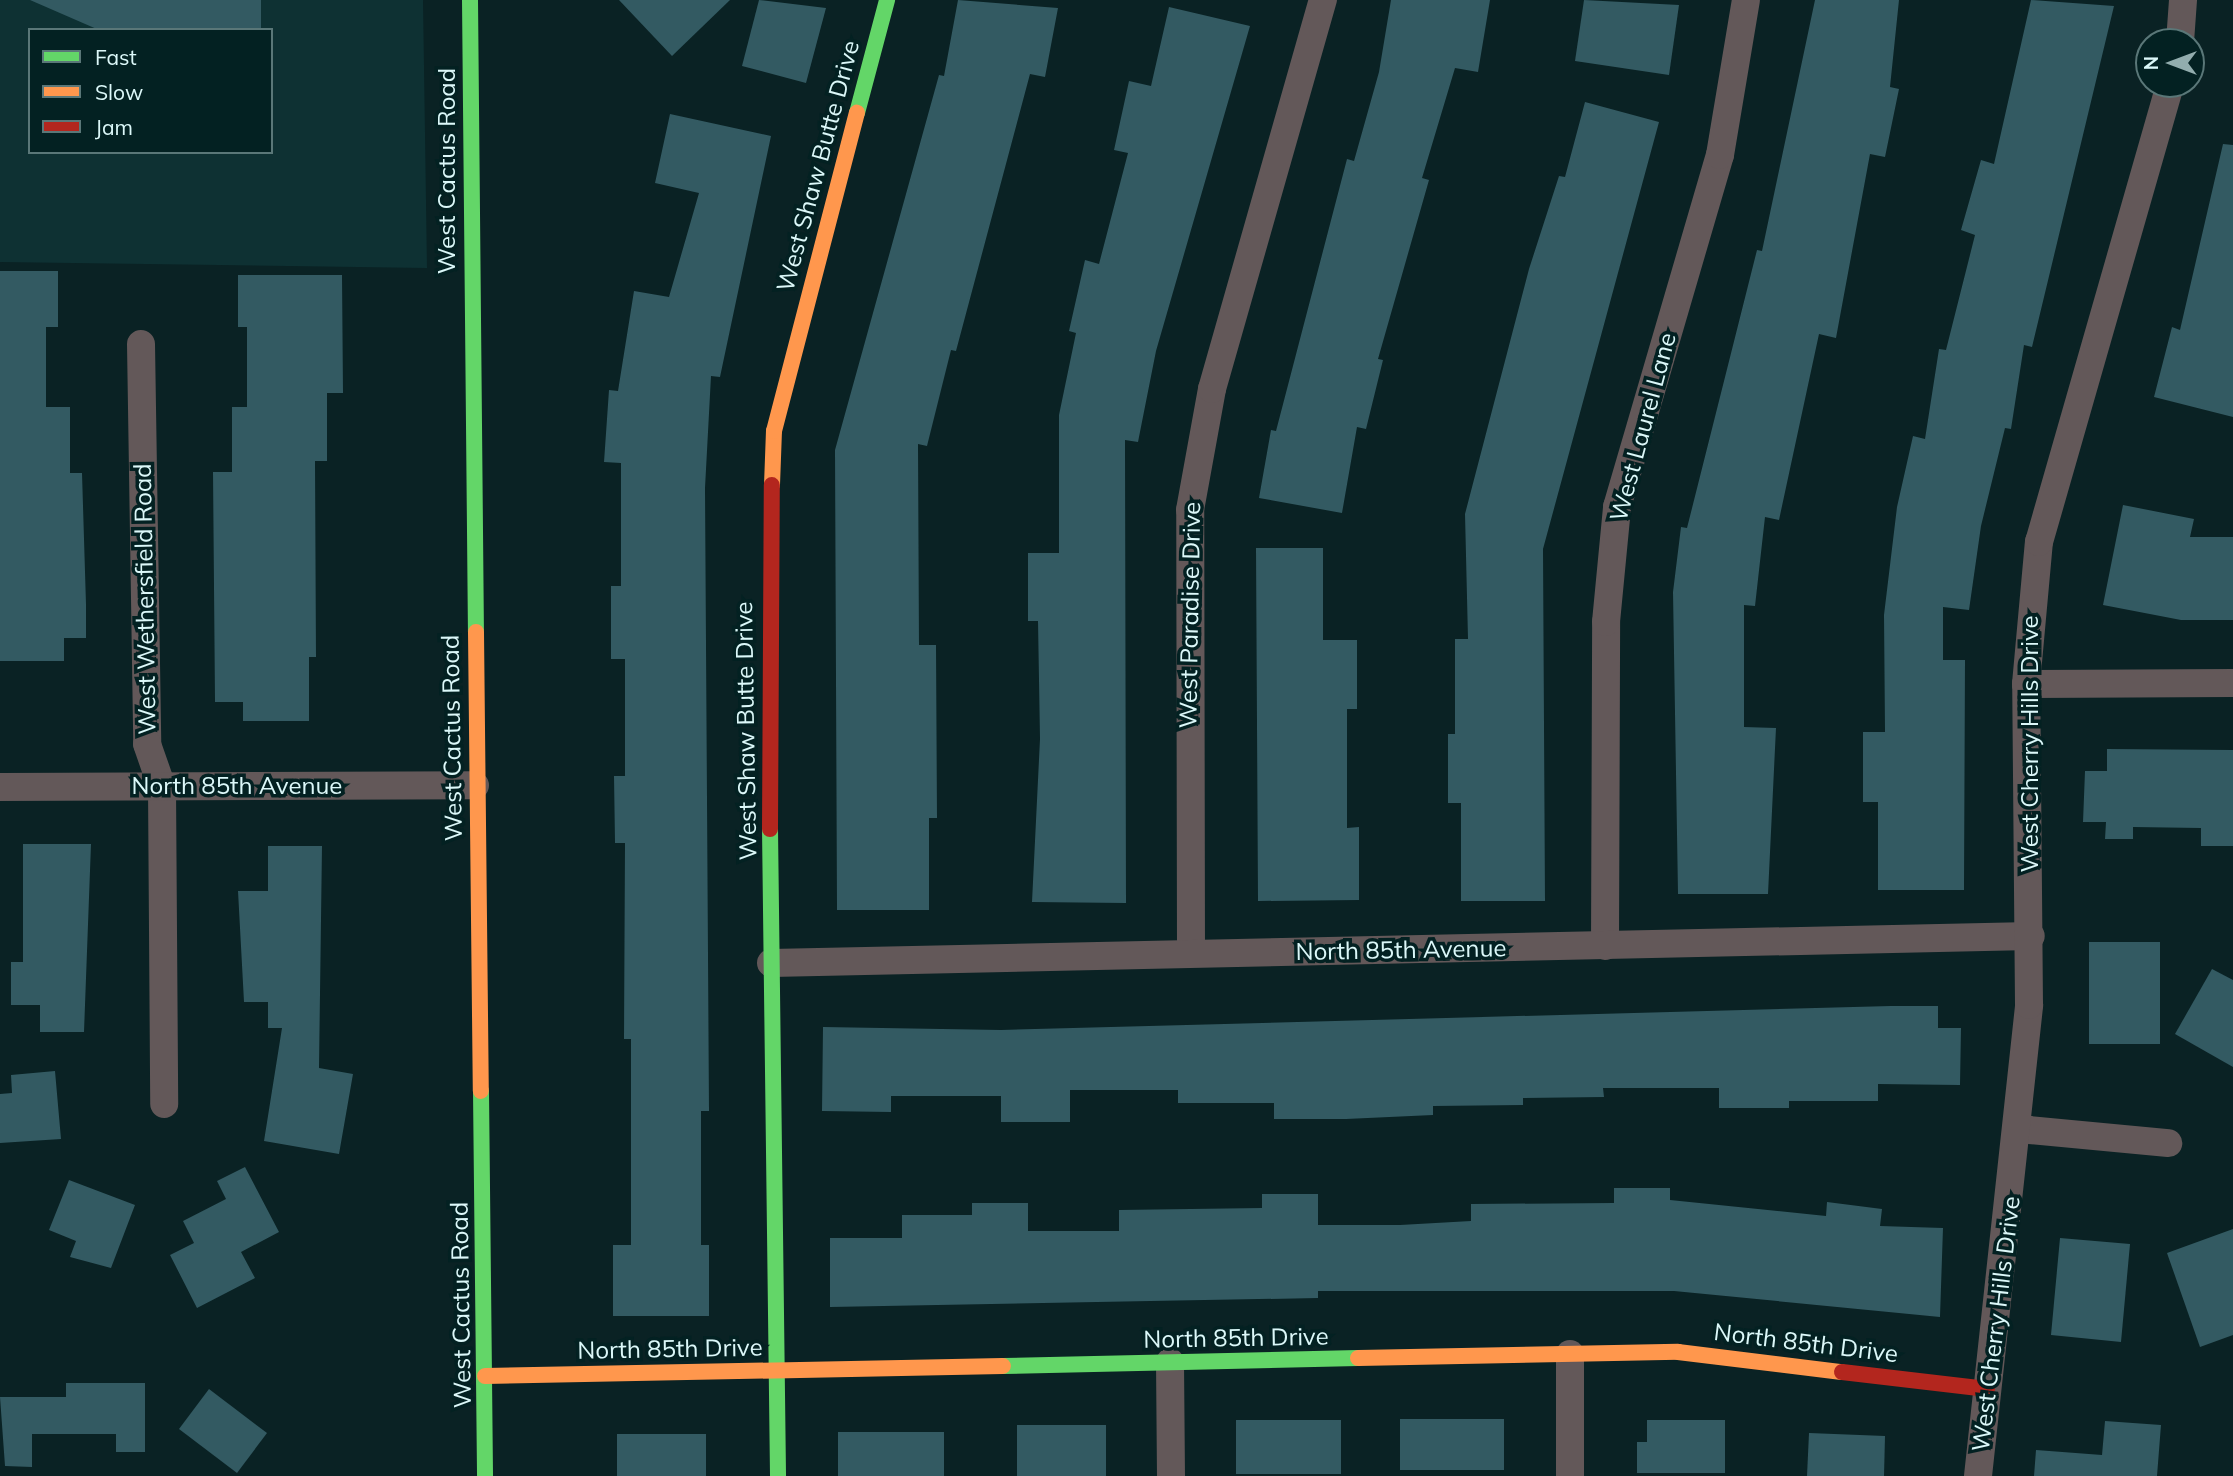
<!DOCTYPE html>
<html>
<head>
<meta charset="utf-8">
<style>
	body { margin:0 }
	#map { position:relative; width:2233px; height:1476px; overflow:hidden; background:#0a2224; font-family:Mulish,sans-serif }
	div>[style] { position:absolute }
	.built>* { inset:0; background:#0e3133 }
	.building>* { inset:0; background:#335a62 }
	.street>* { height:28px; margin:-14px; padding:0 14px; transform-origin:14px; border-radius:14px; background:#635859 }
	.fast>* { height:16px; margin:-8px; padding:0 8px; transform-origin:8px; border-radius:8px; background:#63d668 }
	.slow>* { height:16px; margin:-8px; padding:0 8px; transform-origin:8px; border-radius:8px; background:#ff974d }
	.jam>* { height:16px; margin:-8px; padding:0 8px; transform-origin:8px; border-radius:8px; background:#b3261e }
	span { translate:-50% -50%; white-space:nowrap; text-align:center; line-height:1.15; -webkit-text-stroke:7px #032122; paint-order:stroke }
	.street-label { font-size:24px; color:#dcf8f9 }
	.legend { position:absolute; left:28px; top:28px; width:245px; height:126px; box-sizing:border-box; background:#032122; border:2px solid #5a7778; margin:0; padding:9px 12px; list-style:none; font-size:21px; color:#dcf8f9 }
	.legend li { display:flex; align-items:center; gap:14px; height:35px }
	.legend b { width:35px; border:2px solid #5a7778 }
	.north { position:absolute; left:2135px; top:28px; width:70px; height:70px; box-sizing:border-box; background:#032122; border:2px solid #5a7778; border-radius:50%; rotate:270deg; font-size:19px; font-weight:700; line-height:28px; text-align:center; color:#dcf8f9 }
	.north::after { content:''; display:block; margin:auto; width:24px; height:32px; background:#92adae; clip-path:polygon(50% 0,100% 100%,50% 72%,0 100%) }
</style>
</head>
<body>
<div id="map">
	<div class="built">
		<i style="clip-path:polygon(evenodd,0 0,423px 0,427px 268px,0 262px,0 0,30px 30px,271px 30px,271px 152px,30px 152px,30px 30px)"></i>
	</div>
	<div class="building">
		<i style="clip-path:polygon(30px 0,261px 0,261px 30px,99px 30px)"></i>
		<i style="clip-path:polygon(619px 0,730px 0,672px 56px)"></i>
		<i style="clip-path:polygon(759px 0,826px 8px,806px 83px,742px 66px)"></i>
		<i style="clip-path:polygon(958px 0,1058px 8px,1045px 77px,1030px 74px,956px 351px,951px 350px,927px 446px,918px 444px,919px 645px,936px 645px,937px 818px,929px 818px,929px 910px,837px 910px,835px 450px,939px 75px,944px 76px)"></i>
		<i style="clip-path:polygon(1391px 0,1490px 0,1478px 72px,1455px 68px,1422px 178px,1429px 180px,1378px 359px,1383px 360px,1366px 429px,1357px 427px,1342px 513px,1259px 498px,1271px 430px,1276px 431px,1347px 159px,1354px 161px,1379px 72px)"></i>
		<i style="clip-path:polygon(1584px 0,1679px 5px,1669px 75px,1575px 61px)"></i>
		<i style="clip-path:polygon(1815px 0,1899px 0,1890px 87px,1899px 89px,1885px 157px,1870px 154px,1836px 338px,1819px 334px,1779px 520px,1765px 517px,1755px 606px,1744px 605px,1744px 727px,1776px 728px,1768px 894px,1678px 894px,1673px 592px,1681px 527px,1687px 528px,1757px 250px,1762px 251px)"></i>
		<i style="clip-path:polygon(2031px 0,2114px 6px,2032px 347px,2024px 345px,2011px 429px,2005px 428px,1981px 526px,1969px 610px,1943px 607px,1943px 660px,1965px 660px,1964px 890px,1878px 890px,1878px 802px,1863px 802px,1863px 732px,1885px 732px,1884px 615px,1897px 507px,1913px 436px,1925px 439px,1939px 349px,1946px 350px,1975px 235px,1961px 230px,1981px 160px,1994px 164px)"></i>
		<i style="clip-path:polygon(1169px 7px,1250px 26px,1156px 351px,1138px 442px,1125px 440px,1126px 903px,1032px 902px,1040px 739px,1038px 621px,1028px 621px,1028px 553px,1059px 553px,1059px 415px,1076px 333px,1069px 331px,1085px 260px,1099px 264px,1128px 153px,1114px 150px,1129px 81px,1151px 86px)"></i>
		<i style="clip-path:polygon(1585px 102px,1659px 122px,1543px 549px,1545px 901px,1461px 901px,1461px 803px,1448px 803px,1448px 734px,1455px 734px,1455px 639px,1468px 639px,1465px 514px,1529px 269px,1559px 176px,1565px 177px)"></i>
		<i style="clip-path:polygon(670px 114px,771px 136px,720px 377px,711px 376px,705px 488px,709px 1111px,701px 1111px,701px 1245px,709px 1245px,709px 1316px,613px 1316px,613px 1245px,631px 1245px,631px 1039px,624px 1039px,625px 843px,615px 843px,614px 776px,625px 776px,625px 659px,611px 659px,611px 586px,621px 586px,621px 463px,604px 462px,609px 390px,618px 391px,634px 291px,669px 297px,699px 193px,655px 183px)"></i>
		<i style="clip-path:polygon(2223px 144px,2233px 145px,2233px 417px,2154px 397px,2172px 327px,2180px 330px)"></i>
		<i style="clip-path:polygon(0 271px,58px 271px,58px 327px,46px 327px,46px 407px,70px 407px,70px 473px,82px 473px,86px 604px,86px 638px,64px 638px,64px 661px,0 661px)"></i>
		<i style="clip-path:polygon(238px 275px,342px 275px,343px 393px,327px 393px,327px 461px,315px 461px,316px 657px,309px 657px,309px 721px,243px 721px,243px 702px,215px 702px,213px 472px,232px 472px,232px 407px,247px 407px,247px 327px,238px 327px)"></i>
		<i style="clip-path:polygon(2123px 505px,2194px 519px,2190px 537px,2233px 537px,2233px 620px,2181px 620px,2103px 605px)"></i>
		<i style="clip-path:polygon(1256px 548px,1323px 548px,1323px 640px,1357px 640px,1357px 709px,1347px 709px,1347px 828px,1359px 827px,1359px 900px,1258px 901px)"></i>
		<i style="clip-path:polygon(2107px 749px,2233px 750px,2233px 846px,2201px 846px,2201px 828px,2133px 827px,2133px 839px,2105px 839px,2106px 822px,2083px 822px,2085px 771px,2107px 771px)"></i>
		<i style="clip-path:polygon(23px 844px,91px 844px,84px 1032px,40px 1032px,40px 1005px,11px 1005px,11px 962px,23px 962px)"></i>
		<i style="clip-path:polygon(268px 846px,322px 846px,319px 1068px,353px 1074px,339px 1154px,264px 1141px,282px 1028px,268px 1028px,268px 1002px,244px 1002px,238px 891px,268px 891px)"></i>
		<i style="clip-path:polygon(2089px 942px,2160px 942px,2160px 1044px,2089px 1044px)"></i>
		<i style="clip-path:polygon(2212px 969px,2233px 980px,2233px 1067px,2175px 1034px)"></i>
		<i style="clip-path:polygon(1891px 1006px,1938px 1006px,1938px 1028px,1961px 1028px,1960px 1085px,1878px 1084px,1878px 1101px,1789px 1101px,1789px 1108px,1719px 1108px,1719px 1088px,1603px 1088px,1604px 1097px,1523px 1098px,1523px 1105px,1433px 1106px,1433px 1115px,1346px 1119px,1274px 1119px,1274px 1103px,1178px 1103px,1178px 1090px,1070px 1090px,1070px 1122px,1001px 1122px,1001px 1096px,891px 1096px,891px 1112px,822px 1111px,823px 1027px,1001px 1030px)"></i>
		<i style="clip-path:polygon(55px 1071px,61px 1139px,0 1143px,0 1094px,12px 1093px,11px 1075px)"></i>
		<i style="clip-path:polygon(245px 1167px,279px 1232px,241px 1252px,255px 1278px,197px 1308px,170px 1255px,194px 1243px,183px 1221px,226px 1199px,217px 1181px)"></i>
		<i style="clip-path:polygon(69px 1180px,135px 1205px,111px 1268px,70px 1257px,76px 1241px,49px 1230px)"></i>
		<i style="clip-path:polygon(1614px 1188px,1670px 1188px,1670px 1200px,1826px 1216px,1827px 1202px,1882px 1209px,1880px 1226px,1943px 1228px,1940px 1317px,1674px 1291px,1318px 1291px,1318px 1298px,830px 1307px,830px 1238px,902px 1238px,902px 1215px,972px 1215px,972px 1203px,1028px 1203px,1028px 1231px,1119px 1231px,1119px 1210px,1262px 1208px,1262px 1194px,1318px 1194px,1318px 1225px,1400px 1225px,1471px 1221px,1471px 1204px,1614px 1203px)"></i>
		<i style="clip-path:polygon(2233px 1229px,2233px 1335px,2200px 1347px,2167px 1253px)"></i>
		<i style="clip-path:polygon(2060px 1238px,2130px 1244px,2121px 1342px,2051px 1335px)"></i>
		<i style="clip-path:polygon(66px 1383px,145px 1383px,145px 1452px,116px 1452px,116px 1434px,32px 1434px,32px 1467px,5px 1466px,0 1397px,66px 1397px)"></i>
		<i style="clip-path:polygon(209px 1389px,267px 1433px,237px 1473px,179px 1429px)"></i>
		<i style="clip-path:polygon(1400px 1419px,1504px 1419px,1504px 1470px,1400px 1470px)"></i>
		<i style="clip-path:polygon(1236px 1420px,1341px 1420px,1341px 1474px,1236px 1474px)"></i>
		<i style="clip-path:polygon(1647px 1420px,1725px 1420px,1725px 1473px,1637px 1473px,1637px 1442px,1647px 1442px)"></i>
		<i style="clip-path:polygon(2105px 1421px,2161px 1425px,2157px 1476px,2034px 1476px,2036px 1450px,2102px 1455px)"></i>
		<i style="clip-path:polygon(1017px 1425px,1106px 1425px,1106px 1476px,1017px 1476px)"></i>
		<i style="clip-path:polygon(838px 1432px,944px 1432px,944px 1476px,838px 1476px)"></i>
		<i style="clip-path:polygon(1809px 1433px,1885px 1436px,1884px 1476px,1807px 1476px)"></i>
		<i style="clip-path:polygon(617px 1434px,706px 1434px,706px 1476px,617px 1476px)"></i>
	</div>
	<div class="street">
		<i style="left:2180px;top:42px;width:42px;rotate:-85.9deg"></i>
		<i style="left:141px;top:344px;width:400px;rotate:89.1deg"></i>
		<i style="left:147px;top:744px;width:46px;rotate:70.8deg"></i>
		<i style="left:162px;top:787px;width:317px;rotate:89.6deg"></i>
		<i style="left:2026px;top:684px;width:207px;rotate:-0.3deg"></i>
		<i style="left:0;top:787px;width:475px;rotate:-0.2deg"></i>
		<i style="left:1605px;top:946px;width:324px;rotate:-89.8deg"></i>
		<i style="left:1606px;top:622px;width:116px;rotate:-84.5deg"></i>
		<i style="left:1617px;top:507px;width:367px;rotate:-73.7deg"></i>
		<i style="left:1720px;top:155px;width:157px;rotate:-80.5deg"></i>
		<i style="left:1191px;top:953px;width:443px;rotate:-90.1deg"></i>
		<i style="left:1190px;top:510px;width:123px;rotate:-79.7deg"></i>
		<i style="left:1212px;top:389px;width:405px;rotate:-74.1deg"></i>
		<i style="left:771px;top:963px;width:1260px;rotate:-1.23deg"></i>
		<i style="left:2019px;top:1129px;width:150px;rotate:5.4deg"></i>
		<i style="left:1570px;top:1354px;width:122px;rotate:90deg"></i>
		<i style="left:1170px;top:1362px;width:114px;rotate:89.5deg"></i>
		<i style="left:1978px;top:1476px;width:474px;rotate:-83.8deg"></i>
		<i style="left:2029px;top:1005px;width:321px;rotate:-90.5deg"></i>
		<i style="left:2026px;top:684px;width:143px;rotate:-84.8deg"></i>
		<i style="left:2039px;top:542px;width:476px;rotate:-74deg"></i>
	</div>
	<div class="fast">
		<i style="left:470px;top:0;width:632px;rotate:89.46deg"></i>
		<i style="left:857px;top:113px;width:117px;rotate:-75.1deg"></i>
		<i style="left:770px;top:829px;width:647px;rotate:89.29deg"></i>
		<i style="left:481px;top:1091px;width:385px;rotate:89.4deg"></i>
		<i style="left:1003px;top:1366px;width:355px;rotate:-1.3deg"></i>
	</div>
	<div class="slow">
		<i style="left:772px;top:485px;width:54px;rotate:-87.9deg"></i>
		<i style="left:774px;top:431px;width:329px;rotate:-75.4deg"></i>
		<i style="left:476px;top:632px;width:459px;rotate:89.4deg"></i>
		<i style="left:1358px;top:1358px;width:320px;rotate:-1.1deg"></i>
		<i style="left:1678px;top:1352px;width:165px;rotate:7deg"></i>
		<i style="left:485px;top:1376px;width:518px;rotate:-1.11deg"></i>
	</div>
	<div class="jam">
		<i style="left:770px;top:829px;width:344px;rotate:-89.7deg"></i>
		<i style="left:1842px;top:1372px;width:146px;rotate:6.7deg"></i>
	</div>
	<div class="street-label">
		<span style="left:818px;top:166px;rotate:-75deg">West Shaw Butte Drive</span>
		<span style="left:447px;top:171px;rotate:-90deg">West Cactus Road</span>
		<span style="left:1643px;top:427px;rotate:-75deg">West Laurel Lane</span>
		<span style="left:145px;top:599px;rotate:-91deg">West Wethersfield Road</span>
		<span style="left:1190px;top:615px;rotate:-89deg">West Paradise Drive</span>
		<span style="left:746px;top:731px;rotate:-91deg">West Shaw Butte Drive</span>
		<span style="left:452px;top:738px;rotate:-91deg">West Cactus Road</span>
		<span style="left:2030px;top:744px;rotate:-90deg">West Cherry Hills Drive</span>
		<span style="left:237px;top:786px">North 85th Avenue</span>
		<span style="left:1401px;top:950px;rotate:-1deg">North 85th Avenue</span>
		<span style="left:461px;top:1305px;rotate:-91deg">West Cactus Road</span>
		<span style="left:1996px;top:1324px;rotate:-83deg">West Cherry Hills Drive</span>
		<span style="left:1236px;top:1338px;rotate:-1deg">North 85th Drive</span>
		<span style="left:1806px;top:1343px;rotate:7deg">North 85th Drive</span>
		<span style="left:670px;top:1349px;rotate:-1deg">North 85th Drive</span>
	</div>
	<ul class="legend">
	<li><b style="height:9px;background:#63d668"></b>Fast</li>
	<li><b style="height:9px;background:#ff974d"></b>Slow</li>
	<li><b style="height:9px;background:#b3261e"></b>Jam</li>
	</ul>
	<div class="north">N</div>
</div>
</body>
</html>
